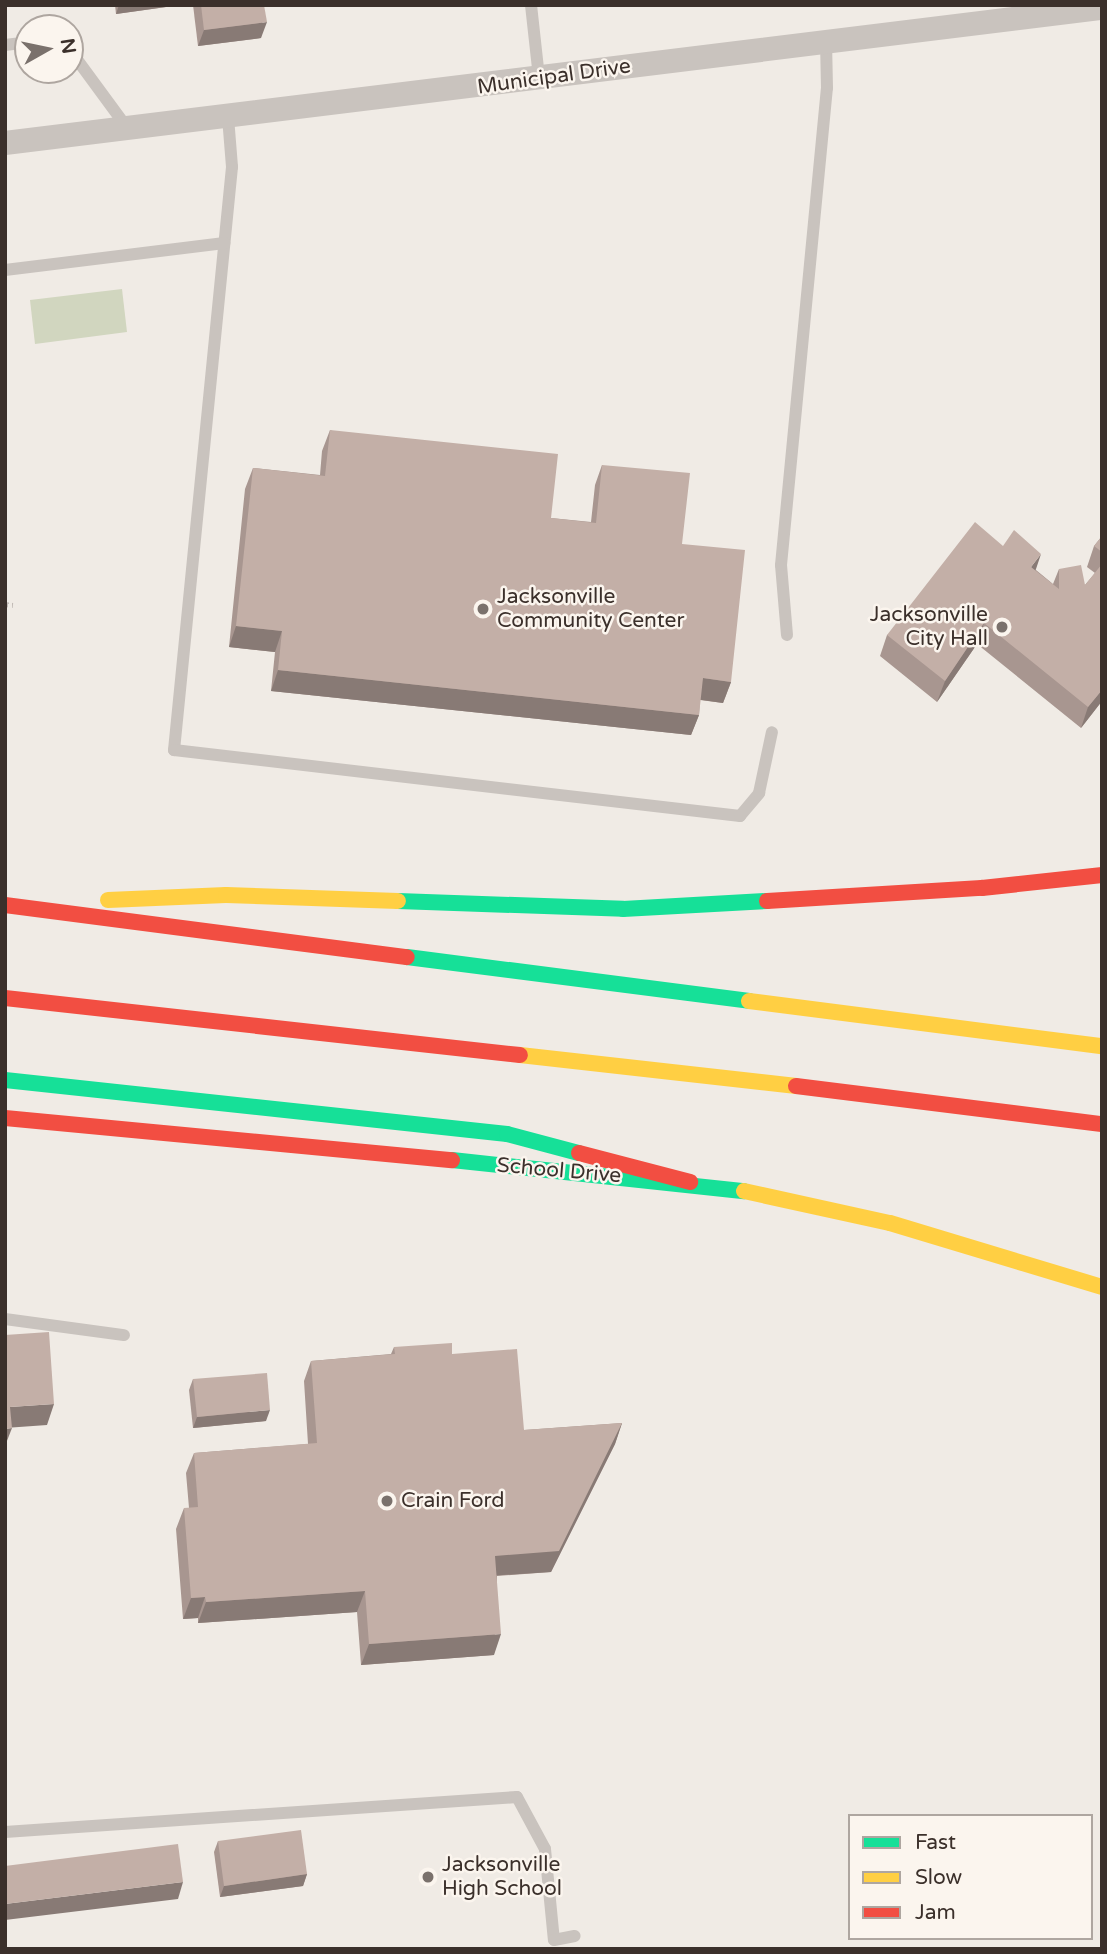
<!DOCTYPE html>
<html>
<head>
<meta charset="utf-8">
<style>
	body { margin:0 }
	#map { position:relative; width:1107px; height:1954px; overflow:hidden; background:#f0ebe5; font-family:"Varela Round",sans-serif }
	div>[style] { position:absolute }
	.green>* { inset:0; background:#d1d6bf }
	.path>* { height:4.5px; margin-top:-2.25px; transform-origin:0; background:repeating-linear-gradient(90deg,#c2bbb6 0 3.5px,transparent 0 7px) }
	.lane>* { height:12px; margin:-6px; padding:0 6px; transform-origin:6px; border-radius:6px; background:#c9c3be }
	.street>* { height:24px; margin:-12px; padding:0 12px; transform-origin:12px; border-radius:12px; background:#c9c3be }
	.fast>* { height:16px; margin:-8px; padding:0 8px; transform-origin:8px; border-radius:8px; background:#16e098 }
	.slow>* { height:16px; margin:-8px; padding:0 8px; transform-origin:8px; border-radius:8px; background:#ffcf43 }
	.jam>* { height:16px; margin:-8px; padding:0 8px; transform-origin:8px; border-radius:8px; background:#f24e42 }
	.wall>* { inset:0; background:#a89690 }
	.shaded-wall>* { inset:0; background:#887a75 }
	.building>* { inset:0; background:#c3afa7 }
	.dots>* { width:19px; height:19px; translate:-50% -50%; box-sizing:border-box; border:4px solid #fbf5ee; border-radius:50% }
	span { translate:-50% -50%; white-space:nowrap; text-align:center; line-height:1.15; -webkit-text-stroke:5px #fbf5ee; paint-order:stroke }
	.street-label { font-size:21px; color:#3b302b }
	.poi-label { font-size:21px; color:#3b302b }
	.left { translate:0 -50%; text-align:left }
	.right { translate:-100% -50%; text-align:right }
	.frame { position:absolute; inset:0; border:7px solid #3b302b; pointer-events:none }
	.legend { position:absolute; left:848px; top:1814px; width:245px; height:126px; box-sizing:border-box; background:#fbf5ee; border:2px solid #aea6a0; margin:0; padding:9px 12px; list-style:none; font-size:21px; color:#3b302b }
	.legend li { display:flex; align-items:center; gap:14px; height:35px }
	.legend b { width:35px; border:2px solid #aea6a0 }
	.north { position:absolute; left:14px; top:14px; width:70px; height:70px; box-sizing:border-box; background:#fbf5ee; border:2px solid #aea6a0; border-radius:50%; rotate:81deg; font-size:19px; font-weight:700; line-height:28px; text-align:center; color:#3b302b }
	.north::after { content:''; display:block; margin:auto; width:24px; height:32px; background:#7a716c; clip-path:polygon(50% 0,100% 100%,50% 72%,0 100%) }
</style>
</head>
<body>
<div id="map">
	<div class="green">
		<i style="clip-path:polygon(122px 289px,127px 332px,35px 344px,30px 300px)"></i>
	</div>
	<div class="path">
		<i style="left:5px;top:604px;width:8px;rotate:7deg"></i>
	</div>
	<div class="lane">
		<i style="left:531px;top:5px;width:73px;rotate:83.7deg"></i>
		<i style="left:5px;top:45px;width:23px;rotate:-7deg"></i>
		<i style="left:70px;top:50px;width:98px;rotate:53.7deg"></i>
		<i style="left:228px;top:117px;width:50px;rotate:85.4deg"></i>
		<i style="left:232px;top:167px;width:586px;rotate:95.68deg"></i>
		<i style="left:174px;top:750px;width:570px;rotate:6.65deg"></i>
		<i style="left:740px;top:816px;width:30px;rotate:-50deg"></i>
		<i style="left:759px;top:793px;width:62px;rotate:-78deg"></i>
		<i style="left:5px;top:270px;width:221px;rotate:-7deg"></i>
		<i style="left:787px;top:635px;width:70px;rotate:-94.9deg"></i>
		<i style="left:781px;top:565px;width:479px;rotate:-84.5deg"></i>
		<i style="left:827px;top:88px;width:46px;rotate:-91.2deg"></i>
		<i style="left:5px;top:1319px;width:120px;rotate:7.7deg"></i>
		<i style="left:5px;top:1832px;width:513px;rotate:-3.91deg"></i>
		<i style="left:517px;top:1797px;width:59px;rotate:61.7deg"></i>
		<i style="left:545px;top:1849px;width:91px;rotate:84.4deg"></i>
		<i style="left:554px;top:1940px;width:21px;rotate:-11deg"></i>
	</div>
	<div class="street">
		<i style="left:5px;top:143px;width:1105px;rotate:-7.02deg"></i>
	</div>
	<div class="fast">
		<i style="left:398px;top:901px;width:225px;rotate:2deg"></i>
		<i style="left:623px;top:909px;width:144px;rotate:-3.2deg"></i>
		<i style="left:407px;top:957px;width:345px;rotate:7.3deg"></i>
		<i style="left:5px;top:1080px;width:505px;rotate:6.14deg"></i>
		<i style="left:507px;top:1134px;width:74px;rotate:14.8deg"></i>
		<i style="left:452px;top:1160px;width:294px;rotate:6.1deg"></i>
	</div>
	<div class="slow">
		<i style="left:108px;top:900px;width:118px;rotate:-2.4deg"></i>
		<i style="left:226px;top:895px;width:172px;rotate:2deg"></i>
		<i style="left:749px;top:1001px;width:356px;rotate:7.3deg"></i>
		<i style="left:520px;top:1055px;width:278px;rotate:6.4deg"></i>
		<i style="left:744px;top:1191px;width:149px;rotate:12.4deg"></i>
		<i style="left:890px;top:1223px;width:221px;rotate:16.8deg"></i>
	</div>
	<div class="jam">
		<i style="left:767px;top:901px;width:215px;rotate:-3.5deg"></i>
		<i style="left:982px;top:888px;width:121px;rotate:-6.2deg"></i>
		<i style="left:5px;top:905px;width:405px;rotate:7.4deg"></i>
		<i style="left:5px;top:998px;width:518px;rotate:6.32deg"></i>
		<i style="left:796px;top:1086px;width:308px;rotate:7.1deg"></i>
		<i style="left:5px;top:1118px;width:449px;rotate:5.4deg"></i>
		<i style="left:579px;top:1153px;width:115px;rotate:14.6deg"></i>
	</div>
	<div class="wall">
		<i style="clip-path:polygon(115px 5px,167px 5px,166px 7px,116px 14px)"></i>
		<i style="clip-path:polygon(193px 5px,264px 5px,261px 38px,198px 46px)"></i>
		<i style="clip-path:polygon(330px 430px,551px 518px,591px 522px,595px 485px,602px 465px,682px 544px,731px 682px,723px 703px,700px 700px,699px 715px,691px 735px,271px 691px,275px 652px,229px 647px,245px 489px,253px 468px,320px 475px,322px 451px)"></i>
		<i style="clip-path:polygon(1102px 536px,1102px 701px,1081px 728px,977px 644px,937px 702px,880px 656px,887px 635px,1036px 570px,1053px 584px,1059px 569px,1085px 585px,1095px 573px,1087px 567px,1094px 546px)"></i>
		<i style="clip-path:polygon(394px 1347px,452px 1354px,524px 1430px,622px 1423px,615px 1444px,551px 1572px,497px 1576px,494px 1655px,361px 1665px,357px 1612px,198px 1623px,198px 1618px,183px 1619px,176px 1529px,184px 1508px,189px 1508px,186px 1473px,194px 1453px,308px 1444px,304px 1381px,311px 1361px,391px 1354px)"></i>
		<i style="clip-path:polygon(193px 1379px,266px 1421px,193px 1428px,189px 1390px)"></i>
		<i style="clip-path:polygon(218px 1841px,307px 1874px,303px 1886px,220px 1897px,214px 1852px)"></i>
	</div>
	<div class="shaded-wall">
		<i style="clip-path:polygon(119px 5px,167px 5px,166px 7px,116px 14px)"></i>
		<i style="clip-path:polygon(267px 22px,261px 38px,198px 46px,204px 30px)"></i>
		<i style="clip-path:polygon(1041px 554px,1034px 575px,1031px 567px)"></i>
		<i style="clip-path:polygon(984px 623px,977px 644px,937px 702px,945px 681px)"></i>
		<i style="clip-path:polygon(236px 626px,282px 631px,275px 652px,229px 647px)"></i>
		<i style="clip-path:polygon(278px 670px,699px 715px,691px 735px,271px 691px)"></i>
		<i style="clip-path:polygon(703px 678px,731px 682px,723px 703px,695px 699px)"></i>
		<i style="clip-path:polygon(1102px 690px,1102px 701px,1081px 728px,1088px 707px)"></i>
		<i style="clip-path:polygon(54px 1404px,47px 1425px,5px 1428px,10px 1407px)"></i>
		<i style="clip-path:polygon(270px 1410px,266px 1421px,193px 1428px,197px 1417px)"></i>
		<i style="clip-path:polygon(622px 1423px,615px 1444px,551px 1572px,488px 1576px,495px 1556px)"></i>
		<i style="clip-path:polygon(12px 1428px,5px 1446px,5px 1429px)"></i>
		<i style="clip-path:polygon(365px 1591px,357px 1612px,198px 1623px,206px 1602px)"></i>
		<i style="clip-path:polygon(205px 1597px,198px 1618px,183px 1619px,191px 1598px)"></i>
		<i style="clip-path:polygon(501px 1634px,494px 1655px,361px 1665px,369px 1644px)"></i>
		<i style="clip-path:polygon(307px 1874px,303px 1886px,220px 1897px,224px 1886px)"></i>
		<i style="clip-path:polygon(183px 1882px,178px 1899px,5px 1920px,5px 1904px)"></i>
	</div>
	<div class="building">
		<i style="clip-path:polygon(201px 5px,264px 5px,267px 22px,204px 30px)"></i>
		<i style="clip-path:polygon(330px 430px,558px 454px,551px 518px,596px 523px,602px 465px,690px 473px,682px 544px,745px 550px,731px 682px,703px 678px,699px 715px,278px 670px,282px 631px,236px 626px,253px 468px,325px 476px)"></i>
		<i style="clip-path:polygon(975px 522px,1003px 546px,1014px 530px,1041px 554px,1031px 567px,1059px 589px,1059px 569px,1081px 565px,1085px 585px,1102px 564px,1102px 690px,1088px 707px,984px 623px,945px 681px,887px 635px)"></i>
		<i style="clip-path:polygon(1102px 536px,1102px 552px,1094px 546px)"></i>
		<i style="clip-path:polygon(49px 1332px,54px 1404px,10px 1407px,12px 1428px,5px 1429px,5px 1335px)"></i>
		<i style="clip-path:polygon(452px 1343px,452px 1354px,517px 1349px,524px 1430px,622px 1423px,559px 1551px,495px 1556px,501px 1634px,369px 1644px,365px 1591px,206px 1602px,205px 1597px,191px 1598px,184px 1508px,198px 1507px,194px 1453px,317px 1443px,311px 1361px,395px 1354px,394px 1347px)"></i>
		<i style="clip-path:polygon(267px 1373px,270px 1410px,197px 1417px,193px 1379px)"></i>
		<i style="clip-path:polygon(301px 1830px,307px 1874px,224px 1886px,218px 1841px)"></i>
		<i style="clip-path:polygon(178px 1844px,183px 1882px,5px 1904px,5px 1866px)"></i>
	</div>
	<div class="dots">
		<i style="left:483px;top:609px;background:#7a716c"></i>
		<i style="left:1002px;top:627px;background:#7a716c"></i>
		<i style="left:387px;top:1501px;background:#7a716c"></i>
		<i style="left:428px;top:1877px;background:#7a716c"></i>
	</div>
	<div class="street-label">
		<span style="left:554px;top:77px;rotate:-8deg">Municipal Drive</span>
		<span style="left:559px;top:1171px;rotate:5deg">School Drive</span>
	</div>
	<div class="poi-label">
		<span class="left" style="left:497px;top:609px">Jacksonville<br>Community Center</span>
		<span class="right" style="left:988px;top:627px">Jacksonville<br>City Hall</span>
		<span class="left" style="left:401px;top:1501px">Crain Ford</span>
		<span class="left" style="left:442px;top:1877px">Jacksonville<br>High School</span>
	</div>
	<div class="frame"></div>
	<ul class="legend">
	<li><b style="height:9px;background:#16e098"></b>Fast</li>
	<li><b style="height:9px;background:#ffcf43"></b>Slow</li>
	<li><b style="height:9px;background:#f24e42"></b>Jam</li>
	</ul>
	<div class="north">N</div>
</div>
</body>
</html>
